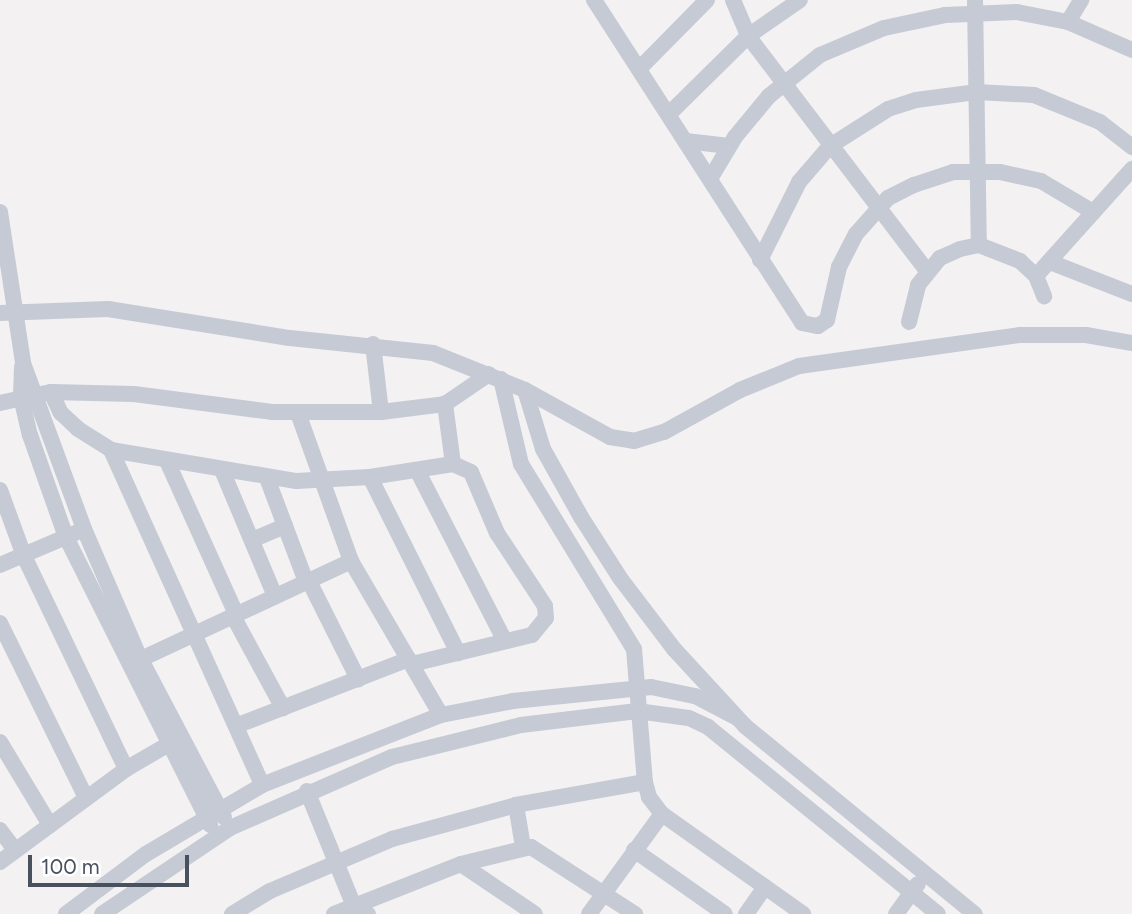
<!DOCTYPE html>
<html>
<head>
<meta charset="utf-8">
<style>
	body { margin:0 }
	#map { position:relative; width:1132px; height:914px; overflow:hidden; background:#f3f1f1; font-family:Figtree,sans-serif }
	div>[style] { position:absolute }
	.minor>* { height:16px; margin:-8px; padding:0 8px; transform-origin:8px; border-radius:8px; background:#c5cad5 }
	span { translate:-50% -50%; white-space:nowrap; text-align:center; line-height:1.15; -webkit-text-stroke:5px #fff; paint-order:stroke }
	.scale { position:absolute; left:28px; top:855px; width:161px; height:32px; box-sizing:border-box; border:4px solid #49515e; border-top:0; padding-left:9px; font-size:21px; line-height:24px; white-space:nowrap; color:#49515e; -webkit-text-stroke:5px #fff; paint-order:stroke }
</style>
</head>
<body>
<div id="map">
	<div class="minor">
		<i style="left:594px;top:0;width:384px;rotate:57.2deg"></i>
		<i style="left:802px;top:323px;width:16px;rotate:11deg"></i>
		<i style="left:818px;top:326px;width:11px;rotate:-34deg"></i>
		<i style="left:827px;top:320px;width:54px;rotate:-77.2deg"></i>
		<i style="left:839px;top:267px;width:37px;rotate:-63deg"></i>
		<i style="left:856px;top:234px;width:48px;rotate:-48.4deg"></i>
		<i style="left:888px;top:198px;width:29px;rotate:-27deg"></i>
		<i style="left:914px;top:185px;width:41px;rotate:-18.4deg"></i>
		<i style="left:953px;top:172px;width:47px"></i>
		<i style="left:1000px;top:172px;width:42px;rotate:12.4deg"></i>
		<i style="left:1041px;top:181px;width:61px;rotate:30.8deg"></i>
		<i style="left:733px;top:0;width:39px;rotate:67deg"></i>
		<i style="left:748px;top:36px;width:297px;rotate:52.7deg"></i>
		<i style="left:975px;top:0;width:245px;rotate:89.1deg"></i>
		<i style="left:1068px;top:22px;width:26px;rotate:-59deg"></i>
		<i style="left:641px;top:67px;width:94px;rotate:-45.4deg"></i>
		<i style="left:670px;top:113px;width:110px;rotate:-44.6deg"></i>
		<i style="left:748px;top:36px;width:63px;rotate:-34.7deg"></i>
		<i style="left:686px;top:141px;width:43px;rotate:6.6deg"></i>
		<i style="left:710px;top:179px;width:49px;rotate:-59.2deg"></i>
		<i style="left:735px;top:137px;width:53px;rotate:-50.3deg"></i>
		<i style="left:769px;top:96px;width:65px;rotate:-38.8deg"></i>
		<i style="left:820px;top:55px;width:69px;rotate:-22.9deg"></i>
		<i style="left:884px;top:28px;width:62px;rotate:-12deg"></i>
		<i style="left:945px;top:15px;width:72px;rotate:-2.4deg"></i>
		<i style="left:1017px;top:12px;width:52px;rotate:11.1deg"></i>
		<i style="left:1068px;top:22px;width:70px;rotate:23.6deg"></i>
		<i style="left:0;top:212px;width:153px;rotate:81.3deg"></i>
		<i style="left:23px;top:363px;width:177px;rotate:69.8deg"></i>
		<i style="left:84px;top:529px;width:138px;rotate:66.6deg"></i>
		<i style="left:139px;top:656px;width:182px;rotate:62.2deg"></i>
		<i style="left:760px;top:260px;width:87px;rotate:-63.4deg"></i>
		<i style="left:799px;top:182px;width:48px;rotate:-49.3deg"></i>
		<i style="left:830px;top:146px;width:69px;rotate:-32.5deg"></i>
		<i style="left:888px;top:109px;width:29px;rotate:-18deg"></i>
		<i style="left:916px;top:100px;width:62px;rotate:-7.5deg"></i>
		<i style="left:977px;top:92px;width:57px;rotate:3deg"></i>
		<i style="left:1034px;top:95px;width:71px;rotate:22.2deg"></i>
		<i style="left:1100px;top:122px;width:41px;rotate:38deg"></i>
		<i style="left:1050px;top:262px;width:88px;rotate:21.3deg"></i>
		<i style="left:1036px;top:276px;width:144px;rotate:-48.1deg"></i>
		<i style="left:0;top:313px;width:108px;rotate:-2.1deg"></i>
		<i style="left:108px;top:309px;width:184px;rotate:9.1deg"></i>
		<i style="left:290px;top:338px;width:144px;rotate:6deg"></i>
		<i style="left:433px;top:353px;width:99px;rotate:21.9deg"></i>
		<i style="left:525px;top:390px;width:97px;rotate:28.9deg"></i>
		<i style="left:610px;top:437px;width:24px;rotate:9deg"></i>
		<i style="left:634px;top:441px;width:31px;rotate:-17deg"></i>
		<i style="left:664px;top:432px;width:87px;rotate:-28.9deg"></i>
		<i style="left:740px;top:390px;width:64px;rotate:-22.1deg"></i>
		<i style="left:799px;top:366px;width:223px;rotate:-8deg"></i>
		<i style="left:1020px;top:335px;width:66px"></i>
		<i style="left:1086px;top:335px;width:47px;rotate:9.9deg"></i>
		<i style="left:909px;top:322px;width:38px;rotate:-76deg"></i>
		<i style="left:918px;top:285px;width:35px;rotate:-51deg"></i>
		<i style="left:940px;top:258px;width:22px;rotate:-24deg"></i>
		<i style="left:960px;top:249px;width:19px;rotate:-12deg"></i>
		<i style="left:979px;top:245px;width:44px;rotate:21.3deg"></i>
		<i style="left:1020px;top:261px;width:22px;rotate:43deg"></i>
		<i style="left:1036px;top:276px;width:22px;rotate:68deg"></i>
		<i style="left:373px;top:344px;width:68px;rotate:83.3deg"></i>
		<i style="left:22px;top:367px;width:30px;rotate:92deg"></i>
		<i style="left:21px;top:397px;width:39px;rotate:77deg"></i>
		<i style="left:30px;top:435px;width:108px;rotate:70.6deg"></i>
		<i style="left:66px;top:537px;width:322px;rotate:63.4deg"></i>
		<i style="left:501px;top:379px;width:87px;rotate:76.8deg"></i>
		<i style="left:521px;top:464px;width:217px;rotate:58.6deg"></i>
		<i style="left:634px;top:649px;width:133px;rotate:85.3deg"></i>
		<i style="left:645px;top:782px;width:131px;rotate:169.9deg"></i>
		<i style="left:516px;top:805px;width:43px;rotate:80.5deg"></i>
		<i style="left:525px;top:390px;width:62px;rotate:73deg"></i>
		<i style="left:543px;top:449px;width:78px;rotate:60.8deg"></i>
		<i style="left:581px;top:517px;width:72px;rotate:57.4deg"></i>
		<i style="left:620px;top:578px;width:89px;rotate:52.7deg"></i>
		<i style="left:674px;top:649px;width:105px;rotate:47.3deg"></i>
		<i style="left:745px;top:726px;width:297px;rotate:39.3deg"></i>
		<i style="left:51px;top:392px;width:23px;rotate:65deg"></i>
		<i style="left:61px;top:413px;width:23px;rotate:43deg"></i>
		<i style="left:78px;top:429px;width:39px;rotate:32deg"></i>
		<i style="left:111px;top:450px;width:188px;rotate:9.5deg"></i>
		<i style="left:296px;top:481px;width:74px;rotate:-3.1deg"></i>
		<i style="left:370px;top:477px;width:84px;rotate:-8.9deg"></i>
		<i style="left:453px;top:464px;width:61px;rotate:-97.6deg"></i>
		<i style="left:0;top:403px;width:52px;rotate:-12.2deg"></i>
		<i style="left:51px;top:392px;width:83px;rotate:1.4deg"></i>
		<i style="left:134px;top:394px;width:139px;rotate:7.4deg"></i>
		<i style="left:272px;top:412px;width:109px"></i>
		<i style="left:381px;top:412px;width:64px;rotate:-7.1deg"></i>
		<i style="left:445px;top:404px;width:53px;rotate:-34.3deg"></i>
		<i style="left:298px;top:413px;width:157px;rotate:70.3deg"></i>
		<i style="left:351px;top:561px;width:178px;rotate:59.7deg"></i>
		<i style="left:111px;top:450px;width:367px;rotate:65.7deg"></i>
		<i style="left:167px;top:461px;width:168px;rotate:65.7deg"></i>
		<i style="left:222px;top:470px;width:137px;rotate:67.2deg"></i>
		<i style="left:417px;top:470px;width:192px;rotate:62.8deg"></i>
		<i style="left:370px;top:477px;width:197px;rotate:63.4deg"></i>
		<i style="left:267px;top:478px;width:111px;rotate:69.4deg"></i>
		<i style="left:0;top:490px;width:70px;rotate:70deg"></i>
		<i style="left:24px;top:556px;width:236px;rotate:64.4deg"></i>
		<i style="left:252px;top:540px;width:36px;rotate:-23deg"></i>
		<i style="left:0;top:565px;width:82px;rotate:-23.1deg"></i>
		<i style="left:309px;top:581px;width:110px;rotate:63.4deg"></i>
		<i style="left:233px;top:616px;width:105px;rotate:61.5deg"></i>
		<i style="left:0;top:623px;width:195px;rotate:63.8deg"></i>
		<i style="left:141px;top:659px;width:232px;rotate:-25deg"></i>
		<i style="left:412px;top:664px;width:123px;rotate:-13.6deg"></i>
		<i style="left:532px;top:635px;width:22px;rotate:-51deg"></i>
		<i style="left:546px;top:618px;width:12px;rotate:-95deg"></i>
		<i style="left:545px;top:606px;width:87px;rotate:-123.3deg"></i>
		<i style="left:497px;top:533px;width:66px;rotate:-113.1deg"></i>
		<i style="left:471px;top:472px;width:20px;rotate:-156deg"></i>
		<i style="left:238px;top:725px;width:183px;rotate:-21.1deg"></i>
		<i style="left:0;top:742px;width:97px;rotate:58.9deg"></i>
		<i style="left:645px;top:782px;width:16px;rotate:75deg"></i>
		<i style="left:649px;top:797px;width:21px;rotate:53deg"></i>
		<i style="left:662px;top:814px;width:173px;rotate:35.3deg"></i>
		<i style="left:307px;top:791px;width:122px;rotate:67.8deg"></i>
		<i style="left:353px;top:904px;width:18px;rotate:34deg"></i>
		<i style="left:0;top:830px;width:25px;rotate:53deg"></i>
		<i style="left:634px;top:850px;width:111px;rotate:35.1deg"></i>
		<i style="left:0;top:862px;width:157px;rotate:-36.4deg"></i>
		<i style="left:126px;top:769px;width:48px;rotate:-30.3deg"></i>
		<i style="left:461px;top:864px;width:89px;rotate:34deg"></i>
		<i style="left:66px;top:914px;width:100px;rotate:-36.9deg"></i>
		<i style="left:146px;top:854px;width:135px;rotate:-30.7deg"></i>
		<i style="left:262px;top:785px;width:192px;rotate:-21.4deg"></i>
		<i style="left:441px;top:715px;width:73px;rotate:-11deg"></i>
		<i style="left:513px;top:701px;width:139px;rotate:-5.8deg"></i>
		<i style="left:651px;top:687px;width:45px;rotate:11.6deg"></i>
		<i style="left:695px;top:696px;width:47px;rotate:27.6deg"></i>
		<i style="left:102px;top:914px;width:154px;rotate:-33.9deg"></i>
		<i style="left:230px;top:828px;width:177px;rotate:-23.7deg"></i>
		<i style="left:392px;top:757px;width:133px;rotate:-13.9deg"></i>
		<i style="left:521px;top:725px;width:117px;rotate:-6.9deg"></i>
		<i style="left:637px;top:711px;width:52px;rotate:7.7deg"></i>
		<i style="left:689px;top:718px;width:21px;rotate:25deg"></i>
		<i style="left:708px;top:727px;width:296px;rotate:39.1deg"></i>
		<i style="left:232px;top:914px;width:44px;rotate:-31.2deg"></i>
		<i style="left:270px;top:891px;width:133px;rotate:-23.1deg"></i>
		<i style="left:392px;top:839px;width:129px;rotate:-15.3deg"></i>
		<i style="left:334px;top:914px;width:136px;rotate:-21.5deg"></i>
		<i style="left:461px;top:864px;width:72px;rotate:-13.7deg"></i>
		<i style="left:531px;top:847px;width:124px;rotate:32.8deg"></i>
		<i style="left:589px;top:914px;width:124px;rotate:-53.9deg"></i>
		<i style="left:746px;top:914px;width:33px;rotate:-55deg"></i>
		<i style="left:896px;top:914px;width:37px;rotate:-54deg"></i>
	</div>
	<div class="scale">100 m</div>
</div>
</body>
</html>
